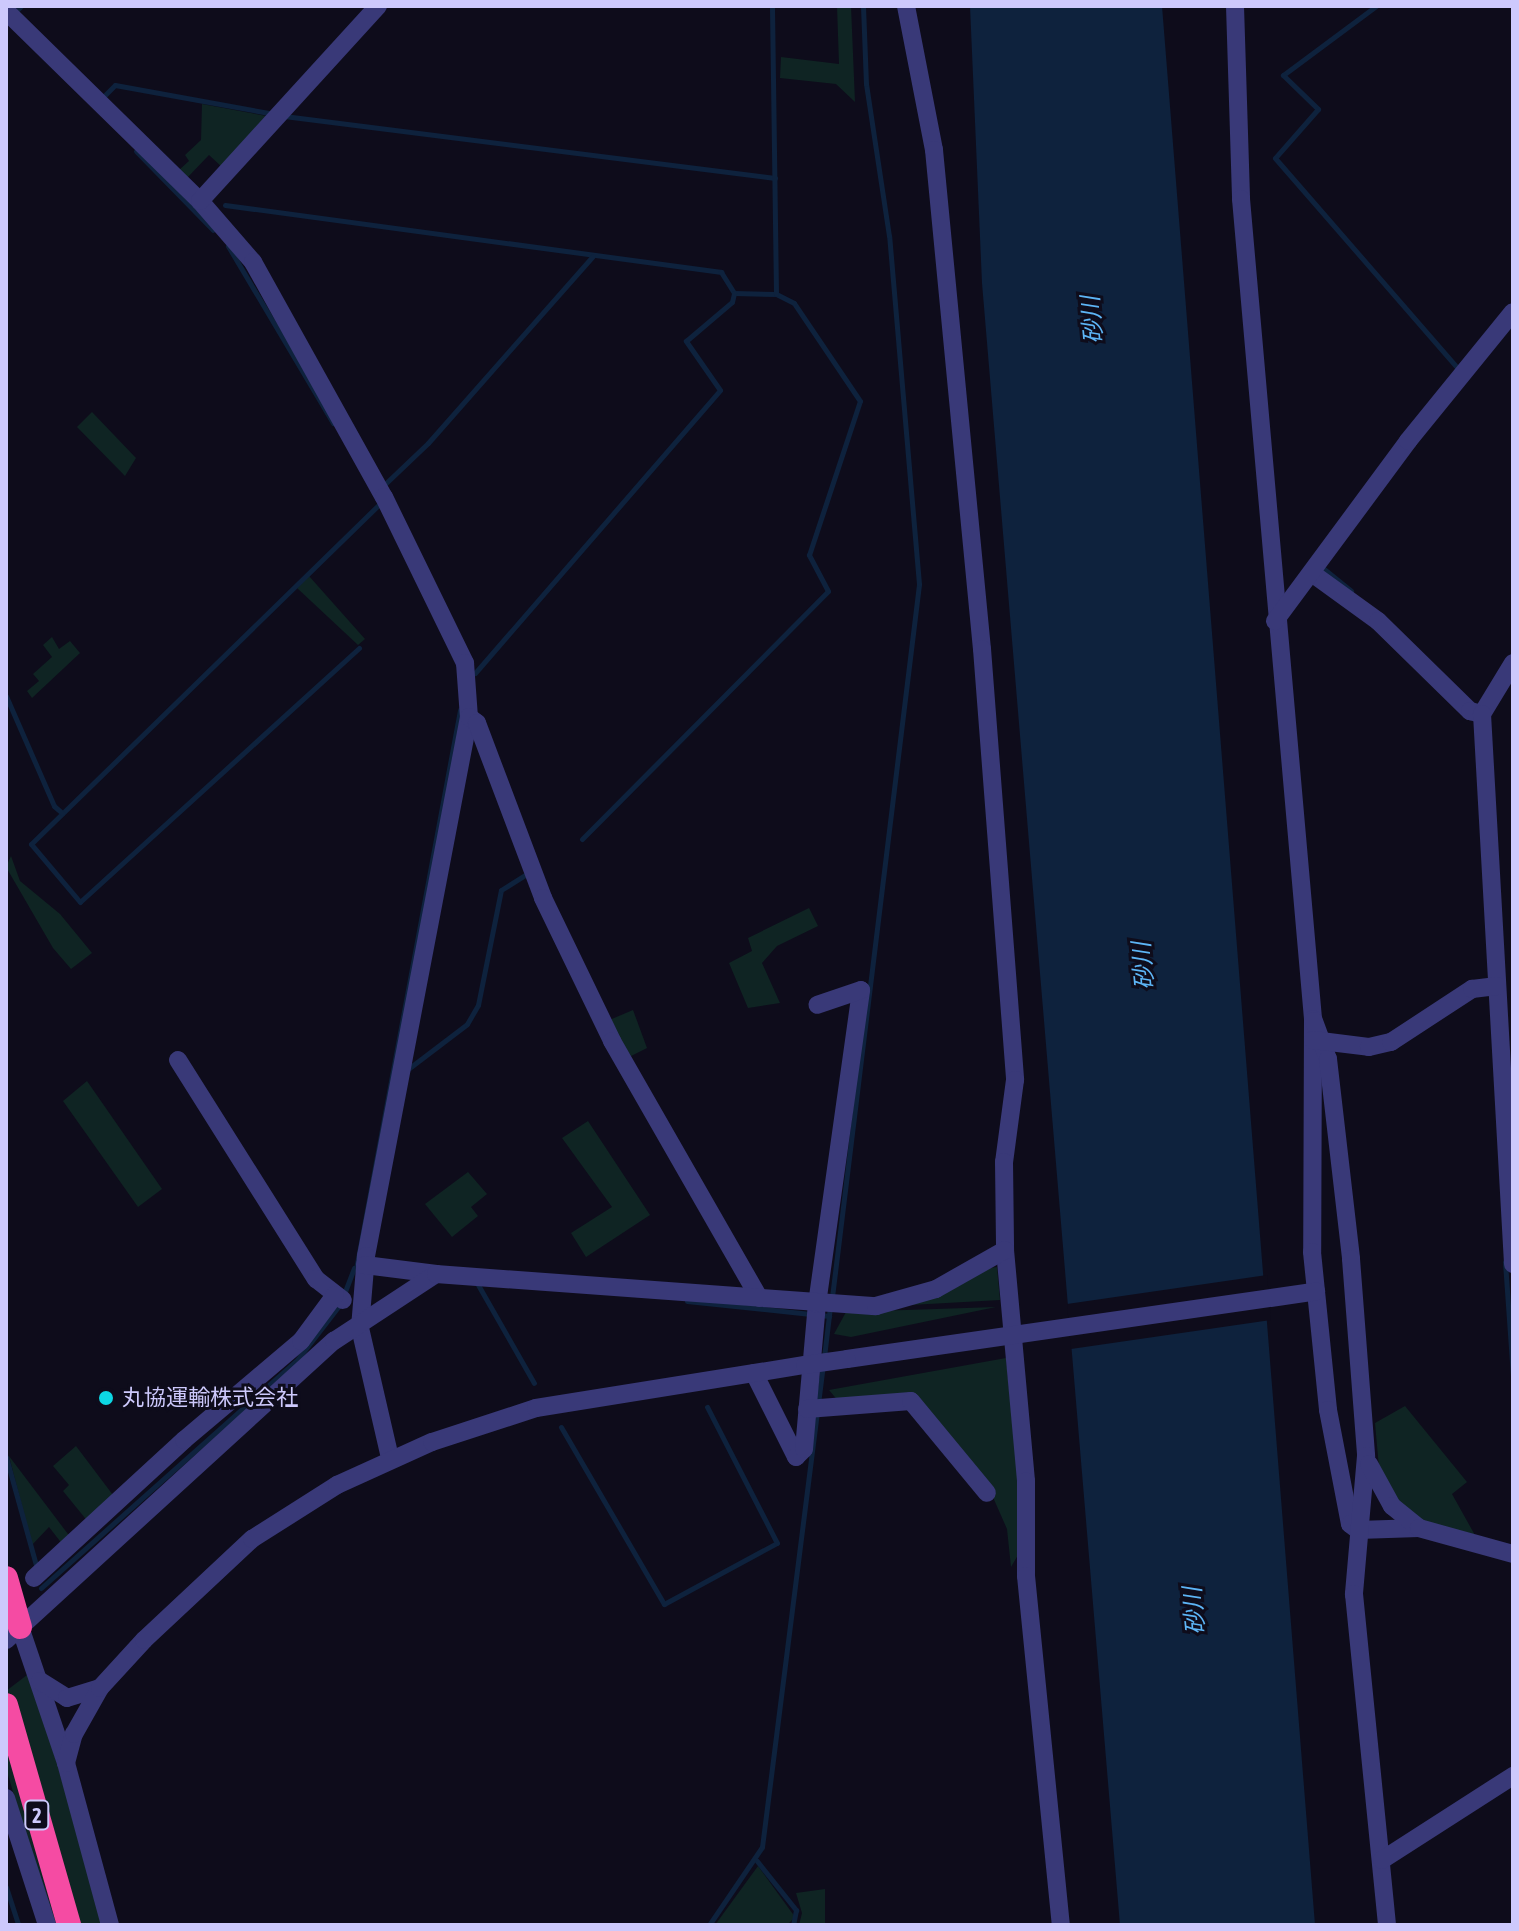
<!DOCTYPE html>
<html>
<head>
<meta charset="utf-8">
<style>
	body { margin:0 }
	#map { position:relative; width:1519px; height:1931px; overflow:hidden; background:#0e0c1b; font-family:"Asap Condensed","Noto Sans JP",sans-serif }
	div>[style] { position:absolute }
	.green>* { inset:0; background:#0f2423 }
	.water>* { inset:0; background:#0e223d }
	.pier>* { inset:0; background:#0e0c1b }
	.stream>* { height:5px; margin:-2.5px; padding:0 2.5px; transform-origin:2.5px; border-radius:2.5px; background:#0e223d }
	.minor>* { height:18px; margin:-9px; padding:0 9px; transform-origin:9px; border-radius:9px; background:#393978 }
	.highway>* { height:24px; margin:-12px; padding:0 12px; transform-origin:12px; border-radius:12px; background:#f54ba3 }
	.minor-bridge>* { height:18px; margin:-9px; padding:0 9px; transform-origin:9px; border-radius:9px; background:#393978 }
	.dots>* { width:22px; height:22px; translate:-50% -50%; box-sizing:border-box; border:4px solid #0e0c1b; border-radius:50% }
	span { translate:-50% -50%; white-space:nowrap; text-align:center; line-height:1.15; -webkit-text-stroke:6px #0e0c1b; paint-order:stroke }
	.shield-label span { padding:2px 6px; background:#0e0c1b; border:2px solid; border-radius:6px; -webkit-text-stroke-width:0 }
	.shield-label { font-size:20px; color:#cdc9fc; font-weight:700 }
	.poi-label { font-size:22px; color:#cdc9fc }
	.left { translate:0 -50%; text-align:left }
	.water-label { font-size:24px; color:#5db5f6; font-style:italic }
	.frame { position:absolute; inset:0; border:8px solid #cdc9fc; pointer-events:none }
</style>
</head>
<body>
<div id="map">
	<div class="green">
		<i style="clip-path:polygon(837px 6px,851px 6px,855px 102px,836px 84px,780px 78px,781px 57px,839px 64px)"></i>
		<i style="clip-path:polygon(202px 104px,272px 117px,223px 168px,209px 155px,187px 178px,179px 170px,189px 161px,185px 155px,201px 140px)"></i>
		<i style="clip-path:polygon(92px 412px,136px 458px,125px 476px,77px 427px)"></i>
		<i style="clip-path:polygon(309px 576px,365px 639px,358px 645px,297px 588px)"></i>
		<i style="clip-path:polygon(52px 637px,59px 649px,70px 641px,80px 653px,32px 698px,27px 691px,39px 681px,33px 674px,52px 657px,43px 645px)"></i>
		<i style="clip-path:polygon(11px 856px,20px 881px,60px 914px,92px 953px,71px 969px,53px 948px,6px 867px)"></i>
		<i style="clip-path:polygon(809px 908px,818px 926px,777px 946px,762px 963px,780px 1003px,748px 1008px,729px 963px,752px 951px,748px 938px)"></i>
		<i style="clip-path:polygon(633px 1010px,647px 1048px,631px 1056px,607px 1021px)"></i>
		<i style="clip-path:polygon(87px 1081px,162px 1189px,138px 1207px,63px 1101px)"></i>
		<i style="clip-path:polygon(588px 1121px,650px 1215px,586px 1257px,571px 1233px,612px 1207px,562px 1138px)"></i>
		<i style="clip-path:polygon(468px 1172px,487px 1194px,471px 1207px,478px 1216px,452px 1237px,425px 1204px)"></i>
		<i style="clip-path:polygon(997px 1267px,1000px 1300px,910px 1305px,983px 1269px)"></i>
		<i style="clip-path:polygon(996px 1307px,851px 1337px,834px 1334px,846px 1312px)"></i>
		<i style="clip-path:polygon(1006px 1358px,1020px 1501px,1021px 1550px,1011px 1567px,1007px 1529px,992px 1495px,917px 1398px,839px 1402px,829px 1390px)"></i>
		<i style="clip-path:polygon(1405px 1406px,1467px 1482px,1452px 1494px,1476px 1537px,1421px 1522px,1406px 1511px,1380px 1479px,1375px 1423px)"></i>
		<i style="clip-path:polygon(76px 1446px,116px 1499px,89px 1523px,63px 1491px,69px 1485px,53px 1466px)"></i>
		<i style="clip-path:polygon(9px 1456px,71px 1538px,63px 1545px,49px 1527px,32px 1545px)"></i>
		<i style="clip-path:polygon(27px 1675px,31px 1676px,105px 1925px,52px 1925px,6px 1768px,6px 1691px)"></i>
		<i style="clip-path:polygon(758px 1866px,795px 1917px,787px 1925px,715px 1925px)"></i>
		<i style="clip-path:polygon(825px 1889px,825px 1925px,799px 1925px,802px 1913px,796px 1893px)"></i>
	</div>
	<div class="water">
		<i style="clip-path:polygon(970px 6px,1162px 6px,1315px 1925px,1120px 1925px,982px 283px)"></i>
	</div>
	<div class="pier">
		<i style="clip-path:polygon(1267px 1275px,1271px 1320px,1071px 1349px,1067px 1304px)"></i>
	</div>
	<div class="stream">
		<i style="left:1376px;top:6px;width:116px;rotate:143.4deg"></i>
		<i style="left:1283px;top:75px;width:49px;rotate:44.2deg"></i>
		<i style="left:1318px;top:109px;width:65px;rotate:131.3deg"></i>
		<i style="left:1275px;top:158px;width:281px;rotate:49deg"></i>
		<i style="left:18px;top:9px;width:4px;rotate:-45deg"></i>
		<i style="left:105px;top:95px;width:14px;rotate:-45deg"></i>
		<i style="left:115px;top:85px;width:162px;rotate:10.3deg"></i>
		<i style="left:284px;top:116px;width:495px;rotate:7.2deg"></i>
		<i style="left:136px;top:151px;width:110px;rotate:45.7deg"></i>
		<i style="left:225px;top:205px;width:501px;rotate:7.69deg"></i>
		<i style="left:721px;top:272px;width:25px;rotate:58deg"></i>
		<i style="left:734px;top:293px;width:42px;rotate:1.4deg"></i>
		<i style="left:228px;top:246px;width:206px;rotate:59.3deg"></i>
		<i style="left:386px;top:483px;width:58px;rotate:-43.6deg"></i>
		<i style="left:428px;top:443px;width:249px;rotate:-48.6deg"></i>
		<i style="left:1324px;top:569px;width:35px;rotate:39deg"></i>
		<i style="left:359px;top:648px;width:377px;rotate:137.7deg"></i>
		<i style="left:80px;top:902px;width:76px;rotate:-130.2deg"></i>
		<i style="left:31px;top:844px;width:488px;rotate:-44.3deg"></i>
		<i style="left:475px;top:673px;width:374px;rotate:-49.1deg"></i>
		<i style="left:720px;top:390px;width:60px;rotate:-124.8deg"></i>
		<i style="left:686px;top:341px;width:60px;rotate:-40.3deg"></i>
		<i style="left:732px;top:302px;width:9px;rotate:-77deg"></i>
		<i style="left:6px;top:696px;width:120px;rotate:66.4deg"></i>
		<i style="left:54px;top:806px;width:11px;rotate:41deg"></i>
		<i style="left:582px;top:839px;width:349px;rotate:-45.2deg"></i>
		<i style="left:828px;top:591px;width:41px;rotate:-117.8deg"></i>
		<i style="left:809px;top:555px;width:162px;rotate:-71.7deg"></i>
		<i style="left:860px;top:401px;width:118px;rotate:-124deg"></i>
		<i style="left:794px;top:303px;width:20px;rotate:-153deg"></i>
		<i style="left:776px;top:294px;width:288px;rotate:-90.8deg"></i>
		<i style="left:408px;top:1069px;width:74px;rotate:-37.3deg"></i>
		<i style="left:467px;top:1024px;width:22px;rotate:-60deg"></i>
		<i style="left:478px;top:1005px;width:117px;rotate:-78.7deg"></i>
		<i style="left:501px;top:890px;width:28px;rotate:-32deg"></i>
		<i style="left:1505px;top:1262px;width:115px;rotate:86deg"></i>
		<i style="left:356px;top:1269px;width:569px;rotate:-79.46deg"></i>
		<i style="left:477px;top:1283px;width:115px;rotate:60.3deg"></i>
		<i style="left:344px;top:1294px;width:28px;rotate:-69deg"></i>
		<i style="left:832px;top:1297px;width:718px;rotate:-83.04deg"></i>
		<i style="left:919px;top:584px;width:349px;rotate:-94.9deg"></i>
		<i style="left:889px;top:236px;width:154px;rotate:-98.6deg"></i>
		<i style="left:866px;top:84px;width:78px;rotate:-92.2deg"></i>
		<i style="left:687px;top:1301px;width:143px;rotate:6deg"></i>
		<i style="left:824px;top:1357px;width:50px;rotate:-83.2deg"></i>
		<i style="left:561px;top:1427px;width:205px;rotate:59.8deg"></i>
		<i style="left:664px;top:1604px;width:128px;rotate:-28.4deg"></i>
		<i style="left:777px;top:1543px;width:153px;rotate:-117.2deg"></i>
		<i style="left:6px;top:1457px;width:112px;rotate:74.5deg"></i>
		<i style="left:41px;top:1588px;width:343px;rotate:-41.7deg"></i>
		<i style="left:297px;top:1360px;width:72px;rotate:-52.3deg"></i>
		<i style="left:757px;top:1861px;width:63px;rotate:51.5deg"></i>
		<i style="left:796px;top:1910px;width:15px;rotate:101deg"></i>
		<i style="left:6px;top:1887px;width:40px;rotate:72deg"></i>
		<i style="left:709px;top:1925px;width:94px;rotate:-55.8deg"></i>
		<i style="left:762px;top:1847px;width:484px;rotate:-82.8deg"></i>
	</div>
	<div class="minor">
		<i style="left:906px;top:6px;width:147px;rotate:79deg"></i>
		<i style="left:934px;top:150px;width:501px;rotate:84.51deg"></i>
		<i style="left:982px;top:649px;width:432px;rotate:85.6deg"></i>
		<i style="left:1015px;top:1080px;width:83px;rotate:97.6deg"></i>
		<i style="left:1004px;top:1162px;width:88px;rotate:89.3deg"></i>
		<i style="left:1005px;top:1250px;width:232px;rotate:84.8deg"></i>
		<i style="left:1026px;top:1481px;width:95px;rotate:90deg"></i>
		<i style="left:1026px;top:1576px;width:351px;rotate:84.3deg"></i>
		<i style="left:1235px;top:6px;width:193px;rotate:88.2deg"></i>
		<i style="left:1241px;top:199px;width:823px;rotate:84.98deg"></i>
		<i style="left:1313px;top:1019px;width:233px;rotate:90.2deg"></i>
		<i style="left:1312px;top:1252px;width:159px;rotate:84.2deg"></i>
		<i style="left:1328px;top:1410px;width:116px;rotate:79.1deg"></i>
		<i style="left:1350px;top:1524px;width:10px;rotate:37deg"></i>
		<i style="left:1358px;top:1530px;width:61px;rotate:-1.9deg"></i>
		<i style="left:6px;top:11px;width:272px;rotate:44.4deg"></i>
		<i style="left:200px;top:201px;width:81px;rotate:49deg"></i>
		<i style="left:253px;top:262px;width:269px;rotate:60.9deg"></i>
		<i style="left:384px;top:497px;width:185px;rotate:64deg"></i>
		<i style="left:465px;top:663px;width:54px;rotate:85.8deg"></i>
		<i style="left:469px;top:717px;width:549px;rotate:100.82deg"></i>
		<i style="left:366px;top:1256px;width:72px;rotate:94.8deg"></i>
		<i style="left:360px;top:1328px;width:133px;rotate:77deg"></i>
		<i style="left:200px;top:201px;width:264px;rotate:-47.6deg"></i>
		<i style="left:1313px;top:574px;width:80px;rotate:35.9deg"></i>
		<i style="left:1378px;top:621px;width:129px;rotate:44.4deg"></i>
		<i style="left:1470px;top:711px;width:12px;rotate:14deg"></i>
		<i style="left:1275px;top:621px;width:224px;rotate:-53.5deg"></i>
		<i style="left:1408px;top:441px;width:166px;rotate:-50.9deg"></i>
		<i style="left:1513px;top:663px;width:60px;rotate:121.3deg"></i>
		<i style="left:1482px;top:714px;width:551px;rotate:86.77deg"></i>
		<i style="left:469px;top:717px;width:10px;rotate:37deg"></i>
		<i style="left:477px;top:723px;width:187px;rotate:69.3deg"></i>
		<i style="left:543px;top:898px;width:159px;rotate:64.2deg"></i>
		<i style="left:612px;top:1041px;width:296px;rotate:60.2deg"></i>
		<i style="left:1314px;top:1021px;width:40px;rotate:69.8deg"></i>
		<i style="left:1328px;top:1059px;width:201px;rotate:83.4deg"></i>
		<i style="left:1351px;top:1259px;width:198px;rotate:85.6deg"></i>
		<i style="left:1366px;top:1456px;width:139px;rotate:95deg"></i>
		<i style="left:1354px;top:1594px;width:333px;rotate:84.3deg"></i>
		<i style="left:1313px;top:1040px;width:56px;rotate:7.1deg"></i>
		<i style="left:1369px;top:1047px;width:23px;rotate:-13deg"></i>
		<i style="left:1391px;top:1042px;width:97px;rotate:-33.2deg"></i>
		<i style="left:1472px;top:989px;width:25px;rotate:-7deg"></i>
		<i style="left:178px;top:1060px;width:259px;rotate:57.8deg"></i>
		<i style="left:316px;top:1279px;width:34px;rotate:38deg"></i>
		<i style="left:365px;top:1265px;width:72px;rotate:7.2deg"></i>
		<i style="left:847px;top:1359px;width:474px;rotate:-8.2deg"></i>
		<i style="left:754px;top:1373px;width:94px;rotate:63.4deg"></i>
		<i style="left:796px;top:1457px;width:11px;rotate:-45deg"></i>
		<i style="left:804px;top:1449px;width:146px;rotate:-84.9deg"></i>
		<i style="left:817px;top:1304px;width:317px;rotate:-82deg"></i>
		<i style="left:861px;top:990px;width:46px;rotate:161.2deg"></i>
		<i style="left:807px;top:1409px;width:104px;rotate:-4.4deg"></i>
		<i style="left:911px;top:1401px;width:119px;rotate:50.4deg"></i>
		<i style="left:1369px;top:1464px;width:48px;rotate:61.3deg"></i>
		<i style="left:1392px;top:1506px;width:35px;rotate:39deg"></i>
		<i style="left:1419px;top:1528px;width:98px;rotate:15.5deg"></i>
		<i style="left:34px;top:1578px;width:204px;rotate:-42.6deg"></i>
		<i style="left:184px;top:1440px;width:153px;rotate:-40.2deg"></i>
		<i style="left:301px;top:1341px;width:57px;rotate:-53.5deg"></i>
		<i style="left:20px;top:1627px;width:144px;rotate:71.3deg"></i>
		<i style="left:66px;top:1763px;width:168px;rotate:74.8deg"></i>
		<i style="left:6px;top:1640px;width:444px;rotate:-42.4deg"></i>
		<i style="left:334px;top:1341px;width:122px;rotate:-33.3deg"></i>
		<i style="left:436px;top:1274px;width:441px;rotate:4.2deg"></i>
		<i style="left:876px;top:1306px;width:62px;rotate:-15.8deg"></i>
		<i style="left:936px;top:1289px;width:79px;rotate:-29.5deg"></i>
		<i style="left:40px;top:1681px;width:32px;rotate:32deg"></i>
		<i style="left:67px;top:1698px;width:34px;rotate:-17deg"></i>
		<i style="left:66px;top:1763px;width:30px;rotate:-75deg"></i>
		<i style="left:74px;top:1734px;width:53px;rotate:-60.5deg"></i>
		<i style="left:100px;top:1688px;width:65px;rotate:-47.5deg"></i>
		<i style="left:144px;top:1640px;width:148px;rotate:-43.1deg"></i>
		<i style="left:252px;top:1539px;width:101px;rotate:-32.4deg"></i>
		<i style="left:337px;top:1485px;width:104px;rotate:-24.4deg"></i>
		<i style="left:432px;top:1442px;width:109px;rotate:-18.1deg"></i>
		<i style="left:536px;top:1408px;width:272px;rotate:-9.1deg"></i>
		<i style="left:6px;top:1798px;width:133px;rotate:72.1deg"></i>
		<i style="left:1382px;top:1860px;width:156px;rotate:-32.7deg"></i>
	</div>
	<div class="highway">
		<i style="left:6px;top:1578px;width:51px;rotate:74.1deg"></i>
		<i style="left:6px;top:1705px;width:229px;rotate:74deg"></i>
	</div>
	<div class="minor-bridge">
		<i style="left:805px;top:1365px;width:42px;rotate:-8.1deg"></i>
	</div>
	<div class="dots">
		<i style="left:106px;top:1398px;background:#0dd7e4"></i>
	</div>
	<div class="shield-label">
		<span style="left:37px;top:1815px">2</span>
	</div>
	<div class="poi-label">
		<span class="left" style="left:122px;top:1398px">丸協運輸株式会社</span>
	</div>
	<div class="water-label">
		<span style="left:1092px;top:320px;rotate:-95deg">砂川</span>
		<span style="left:1143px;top:966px;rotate:-95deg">砂川</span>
		<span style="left:1194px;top:1611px;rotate:-95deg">砂川</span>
	</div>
	<div class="frame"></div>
</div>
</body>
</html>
